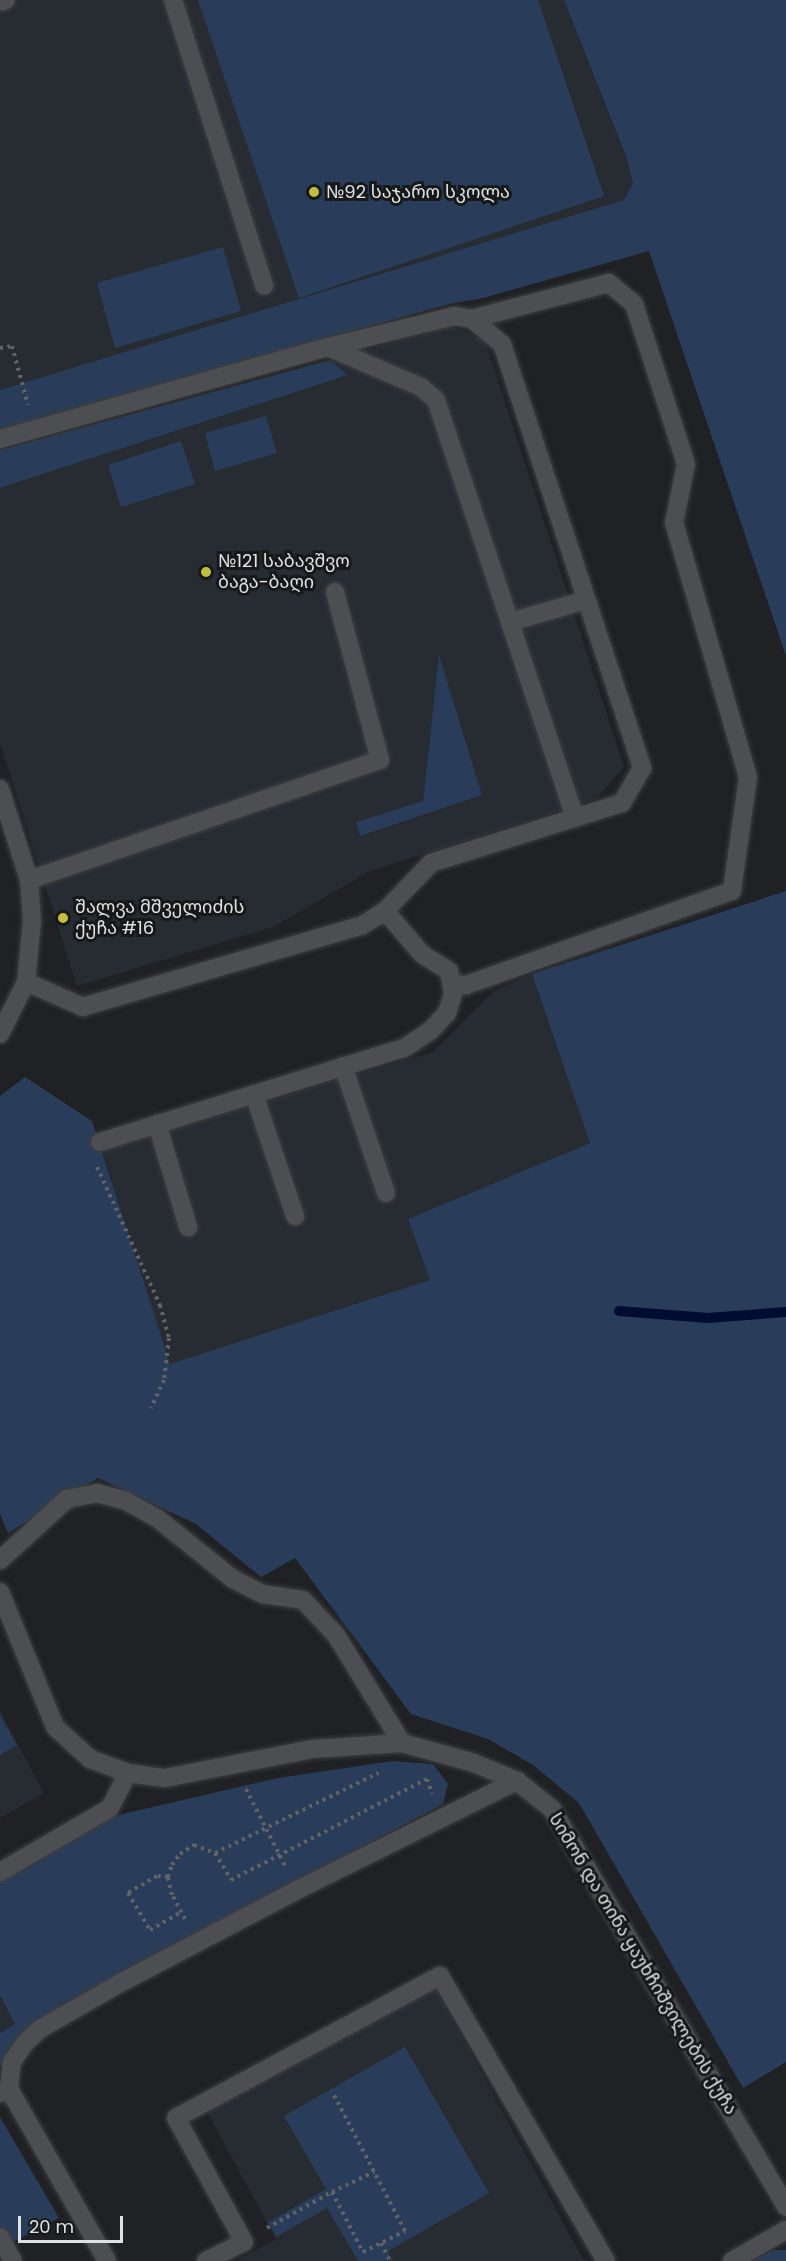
<!DOCTYPE html>
<html>
<head>
<meta charset="utf-8">
<style>
	body { margin:0 }
	#map { position:relative; width:786px; height:2261px; overflow:hidden; background:#202124; font-family:Poppins,"Noto Sans Georgian",sans-serif }
	div>[style] { position:absolute }
	.built>* { inset:0; background:#272c33 }
	.green>* { inset:0; background:#293d5a }
	.stream>* { height:10px; margin:-5px; padding:0 5px; transform-origin:5px; border-radius:5px; background:#000c32 }
	.path>* { height:4px; margin-top:-2px; transform-origin:0; background:repeating-linear-gradient(90deg,#626365 0 3px,transparent 0 7.5px) }
	.roads { filter:drop-shadow(0 0 2px #3d3e40) drop-shadow(0 0 2px #3d3e40) }
	.minor>* { height:18px; margin:-9px; padding:0 9px; transform-origin:9px; border-radius:9px; background:#4c4e51 }
	.dots>* { width:16px; height:16px; translate:-50% -50%; box-sizing:border-box; border:3px solid #16181a; border-radius:50% }
	span { translate:-50% -50%; white-space:nowrap; text-align:center; line-height:1.15; -webkit-text-stroke:6px #16181a; paint-order:stroke }
	.poi-label { font-size:18px; color:#e0e1e3 }
	.left { translate:0 -50%; text-align:left }
	.street-label { font-size:18px; color:#e0e1e3 }
	.scale { position:absolute; left:18px; top:2216px; width:105px; height:27px; box-sizing:border-box; border:3px solid #e0e1e3; border-top:0; padding-left:8px; font-size:18px; line-height:21px; white-space:nowrap; color:#e0e1e3; -webkit-text-stroke:4px #16181a; paint-order:stroke }
</style>
</head>
<body>
<div id="map">
	<div class="built">
		<i style="clip-path:polygon(0 0,564px 0,626px 156px,633px 183px,624px 200px,603px 208px,0 390px)"></i>
		<i style="clip-path:polygon(evenodd,451px 326px,485px 340px,624px 767px,596px 799px,370px 871px,273px 927px,77px 986px,0 743px,0 488px,348px 375px,330px 360px,451px 326px,439px 657px,482px 795px,360px 836px,357px 822px,423px 801px,439px 657px)"></i>
		<i style="clip-path:polygon(532px 974px,590px 1143px,408px 1219px,430px 1280px,169px 1365px,102px 1150px,433px 1052px,494px 991px)"></i>
		<i style="clip-path:polygon(0 1711px,44px 1793px,0 1818px)"></i>
		<i style="clip-path:polygon(434px 1986px,584px 2261px,393px 2261px,388px 2251px,326px 2189px,268px 2222px,276px 2237px,327px 2207px,358px 2261px,236px 2261px,276px 2239px,206px 2110px)"></i>
		<i style="clip-path:polygon(0 1995px,15px 2024px,0 2033px)"></i>
	</div>
	<div class="green">
		<i style="clip-path:polygon(198px 0,538px 0,604px 196px,299px 298px)"></i>
		<i style="clip-path:polygon(564px 0,786px 0,786px 656px,649px 251px,483px 298px,449px 304px,0 429px,0 390px,624px 200px,633px 183px,626px 156px)"></i>
		<i style="clip-path:polygon(223px 247px,241px 311px,115px 348px,97px 283px)"></i>
		<i style="clip-path:polygon(330px 360px,348px 375px,0 488px,0 450px)"></i>
		<i style="clip-path:polygon(266px 416px,277px 453px,215px 471px,205px 433px)"></i>
		<i style="clip-path:polygon(181px 441px,195px 484px,121px 507px,108px 465px)"></i>
		<i style="clip-path:polygon(439px 655px,482px 795px,360px 836px,356px 822px,423px 801px)"></i>
		<i style="clip-path:polygon(786px 891px,786px 2062px,743px 2088px,579px 1803px,533px 1765px,488px 1739px,411px 1714px,295px 1558px,261px 1577px,196px 1524px,98px 1478px,8px 1533px,0 1514px,0 1096px,25px 1077px,92px 1121px,170px 1364px,430px 1280px,408px 1219px,590px 1143px,532px 974px)"></i>
		<i style="clip-path:polygon(0 1715px,17px 1745px,0 1755px)"></i>
		<i style="clip-path:polygon(393px 1761px,433px 1764px,448px 1784px,443px 1804px,133px 1969px,22px 2037px,0 2068px,0 2033px,15px 2024px,0 1995px,0 1879px,97px 1820px,278px 1778px)"></i>
		<i style="clip-path:polygon(405px 2047px,489px 2193px,388px 2251px,393px 2261px,358px 2261px,327px 2208px,276px 2237px,268px 2222px,326px 2189px,284px 2116px)"></i>
		<i style="clip-path:polygon(0 2117px,59px 2218px,0 2249px)"></i>
		<i style="clip-path:polygon(773px 2250px,786px 2250px,786px 2261px,751px 2261px)"></i>
	</div>
	<div class="stream">
		<i style="left:619px;top:1311px;width:89px;rotate:4.5deg"></i>
		<i style="left:708px;top:1318px;width:78px;rotate:-4.4deg"></i>
	</div>
	<div class="path">
		<i style="left:0;top:348px;width:12px;rotate:-9deg"></i>
		<i style="left:12px;top:346px;width:61px;rotate:74.8deg"></i>
		<i style="left:97px;top:1167px;width:152px;rotate:65.5deg"></i>
		<i style="left:160px;top:1305px;width:34px;rotate:75deg"></i>
		<i style="left:169px;top:1338px;width:42px;rotate:96.8deg"></i>
		<i style="left:164px;top:1380px;width:31px;rotate:115deg"></i>
		<i style="left:427px;top:1779px;width:16px;rotate:72deg"></i>
		<i style="left:246px;top:1789px;width:86px;rotate:63.1deg"></i>
		<i style="left:215px;top:1853px;width:182px;rotate:-26.1deg"></i>
		<i style="left:168px;top:1877px;width:11px;rotate:-175deg"></i>
		<i style="left:157px;top:1876px;width:34px;rotate:150deg"></i>
		<i style="left:128px;top:1893px;width:43px;rotate:59.3deg"></i>
		<i style="left:150px;top:1930px;width:36px;rotate:-30deg"></i>
		<i style="left:185px;top:1919px;width:27px;rotate:-118deg"></i>
		<i style="left:172px;top:1895px;width:18px;rotate:-103deg"></i>
		<i style="left:168px;top:1877px;width:13px;rotate:-72deg"></i>
		<i style="left:172px;top:1865px;width:14px;rotate:-54deg"></i>
		<i style="left:180px;top:1854px;width:17px;rotate:-33deg"></i>
		<i style="left:194px;top:1845px;width:22px;rotate:21deg"></i>
		<i style="left:215px;top:1853px;width:31px;rotate:59deg"></i>
		<i style="left:231px;top:1880px;width:220px;rotate:-27.3deg"></i>
		<i style="left:332px;top:2192px;width:47px;rotate:-25.5deg"></i>
		<i style="left:267px;top:2228px;width:74px;rotate:-29deg"></i>
		<i style="left:332px;top:2192px;width:68px;rotate:62.7deg"></i>
		<i style="left:363px;top:2252px;width:47px;rotate:-26.6deg"></i>
		<i style="left:405px;top:2231px;width:153px;rotate:-117.6deg"></i>
		<i style="left:381px;top:2243px;width:20px;rotate:63deg"></i>
	</div>
	<div class="roads">
		<div class="minor">
			<i style="left:173px;top:0;width:300px;rotate:72.3deg"></i>
			<i style="left:0;top:2px;width:6px;rotate:-18deg"></i>
			<i style="left:328px;top:347px;width:101px;rotate:23.3deg"></i>
			<i style="left:421px;top:387px;width:20px;rotate:41deg"></i>
			<i style="left:436px;top:400px;width:440px;rotate:71.6deg"></i>
			<i style="left:0;top:439px;width:341px;rotate:-15.7deg"></i>
			<i style="left:328px;top:347px;width:130px;rotate:-13.8deg"></i>
			<i style="left:454px;top:316px;width:18px;rotate:9deg"></i>
			<i style="left:472px;top:319px;width:39px;rotate:40deg"></i>
			<i style="left:502px;top:344px;width:447px;rotate:71.7deg"></i>
			<i style="left:642px;top:768px;width:40px;rotate:119.7deg"></i>
			<i style="left:622px;top:803px;width:200px;rotate:162.6deg"></i>
			<i style="left:431px;top:863px;width:66px;rotate:133.8deg"></i>
			<i style="left:385px;top:911px;width:26px;rotate:148deg"></i>
			<i style="left:363px;top:925px;width:292px;rotate:163.7deg"></i>
			<i style="left:83px;top:1007px;width:62px;rotate:-156.3deg"></i>
			<i style="left:510px;top:622px;width:79px;rotate:-16.1deg"></i>
			<i style="left:0;top:789px;width:96px;rotate:72.3deg"></i>
			<i style="left:29px;top:880px;width:41px;rotate:85.8deg"></i>
			<i style="left:32px;top:921px;width:61px;rotate:95.6deg"></i>
			<i style="left:26px;top:982px;width:58px;rotate:116.6deg"></i>
			<i style="left:29px;top:880px;width:371px;rotate:-18.9deg"></i>
			<i style="left:380px;top:760px;width:174px;rotate:-105deg"></i>
			<i style="left:452px;top:984px;width:14px;rotate:4deg"></i>
			<i style="left:466px;top:985px;width:282px;rotate:-19.5deg"></i>
			<i style="left:732px;top:891px;width:115px;rotate:-82deg"></i>
			<i style="left:748px;top:777px;width:265px;rotate:-106.2deg"></i>
			<i style="left:674px;top:523px;width:60px;rotate:-78.5deg"></i>
			<i style="left:686px;top:464px;width:168px;rotate:-108deg"></i>
			<i style="left:634px;top:304px;width:33px;rotate:-140deg"></i>
			<i style="left:609px;top:283px;width:142px;rotate:165.3deg"></i>
			<i style="left:343px;top:1066px;width:134px;rotate:71.3deg"></i>
			<i style="left:254px;top:1094px;width:129px;rotate:71.4deg"></i>
			<i style="left:157px;top:1124px;width:108px;rotate:73.2deg"></i>
			<i style="left:100px;top:1142px;width:320px;rotate:-17.2deg"></i>
			<i style="left:406px;top:1047px;width:30px;rotate:-34deg"></i>
			<i style="left:431px;top:1030px;width:23px;rotate:-47deg"></i>
			<i style="left:447px;top:1013px;width:20px;rotate:-72deg"></i>
			<i style="left:453px;top:994px;width:23px;rotate:-100deg"></i>
			<i style="left:449px;top:971px;width:32px;rotate:-148deg"></i>
			<i style="left:422px;top:954px;width:57px;rotate:-130.7deg"></i>
			<i style="left:0;top:1560px;width:91px;rotate:-42.3deg"></i>
			<i style="left:67px;top:1499px;width:31px;rotate:-11deg"></i>
			<i style="left:97px;top:1493px;width:30px;rotate:15deg"></i>
			<i style="left:126px;top:1501px;width:35px;rotate:29deg"></i>
			<i style="left:157px;top:1518px;width:97px;rotate:38.8deg"></i>
			<i style="left:233px;top:1579px;width:34px;rotate:27deg"></i>
			<i style="left:263px;top:1594px;width:40px;rotate:8.5deg"></i>
			<i style="left:303px;top:1600px;width:48px;rotate:46.7deg"></i>
			<i style="left:336px;top:1635px;width:127px;rotate:58.6deg"></i>
			<i style="left:0;top:1592px;width:146px;rotate:67.8deg"></i>
			<i style="left:55px;top:1727px;width:47px;rotate:42.4deg"></i>
			<i style="left:90px;top:1759px;width:40px;rotate:20.2deg"></i>
			<i style="left:128px;top:1773px;width:37px;rotate:8deg"></i>
			<i style="left:165px;top:1778px;width:151px;rotate:-11.1deg"></i>
			<i style="left:313px;top:1749px;width:89px;rotate:-3.9deg"></i>
			<i style="left:402px;top:1743px;width:75px;rotate:15.5deg"></i>
			<i style="left:474px;top:1763px;width:47px;rotate:22.7deg"></i>
			<i style="left:517px;top:1781px;width:45px;rotate:38.7deg"></i>
			<i style="left:552px;top:1809px;width:462px;rotate:59.5deg"></i>
			<i style="left:0;top:1872px;width:127px;rotate:-30.2deg"></i>
			<i style="left:110px;top:1808px;width:39px;rotate:-63deg"></i>
			<i style="left:9px;top:2089px;width:27px;rotate:-84deg"></i>
			<i style="left:12px;top:2062px;width:23px;rotate:-56deg"></i>
			<i style="left:25px;top:2043px;width:21px;rotate:-43deg"></i>
			<i style="left:40px;top:2029px;width:95px;rotate:-29.8deg"></i>
			<i style="left:122px;top:1982px;width:198px;rotate:-27.7deg"></i>
			<i style="left:297px;top:1890px;width:246px;rotate:-26.4deg"></i>
			<i style="left:0;top:2093px;width:10px;rotate:-24deg"></i>
			<i style="left:9px;top:2089px;width:198px;rotate:60.3deg"></i>
			<i style="left:0;top:2237px;width:27px;rotate:62deg"></i>
			<i style="left:206px;top:2261px;width:42px;rotate:-26.6deg"></i>
			<i style="left:244px;top:2242px;width:141px;rotate:-118.7deg"></i>
			<i style="left:176px;top:2118px;width:300px;rotate:-28.3deg"></i>
			<i style="left:440px;top:1976px;width:330px;rotate:59.8deg"></i>
			<i style="left:732px;top:2261px;width:62px;rotate:-29.9deg"></i>
		</div>
	</div>
	<div class="dots">
		<i style="left:314px;top:192px;background:#c2bd3f"></i>
		<i style="left:206px;top:572px;background:#c2bd3f"></i>
		<i style="left:63px;top:918px;background:#c2bd3f"></i>
	</div>
	<div class="poi-label">
		<span class="left" style="left:326px;top:192px">№92 საჯარო სკოლა</span>
		<span class="left" style="left:218px;top:572px">№121 საბავშვო<br>ბაგა-ბაღი</span>
		<span class="left" style="left:75px;top:918px">შალვა მშველიძის<br>ქუჩა #16</span>
	</div>
	<div class="street-label">
		<span style="left:643px;top:1964px;rotate:59deg">სიმონ და თინა ყაუხჩიშვილების ქუჩა</span>
	</div>
	<div class="scale">20 m</div>
</div>
</body>
</html>
